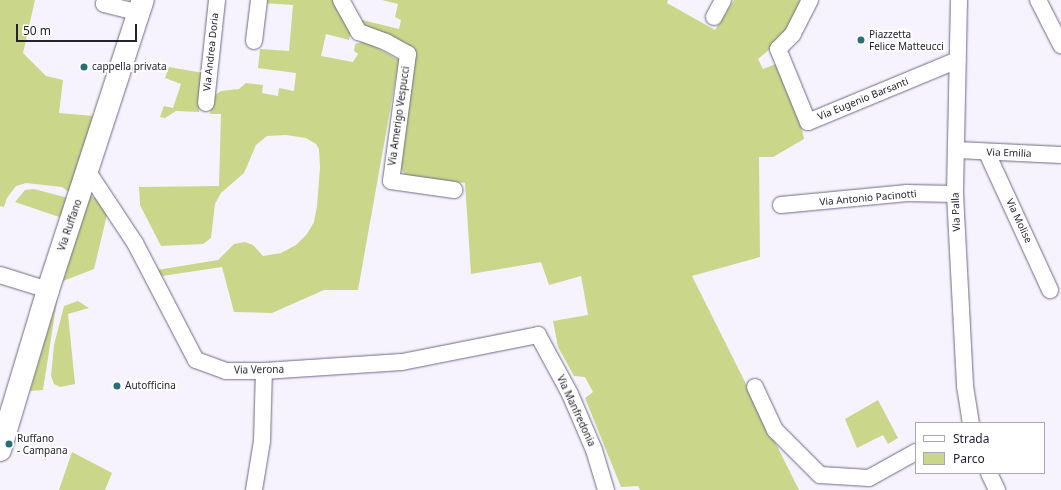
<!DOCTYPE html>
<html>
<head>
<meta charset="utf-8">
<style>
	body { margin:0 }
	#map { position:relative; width:1061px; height:490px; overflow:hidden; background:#f6f3ff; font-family:"Noto Sans",sans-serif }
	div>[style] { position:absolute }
	.green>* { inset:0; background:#cad689 }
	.roads { filter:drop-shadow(0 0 1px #706982) drop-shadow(0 0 1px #706982) }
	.street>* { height:16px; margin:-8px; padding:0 8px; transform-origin:8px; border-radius:8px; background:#fff }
	.secondary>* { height:22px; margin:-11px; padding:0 11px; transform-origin:11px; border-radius:11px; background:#fff }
	.dots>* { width:11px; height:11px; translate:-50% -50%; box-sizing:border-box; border:2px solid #fff; border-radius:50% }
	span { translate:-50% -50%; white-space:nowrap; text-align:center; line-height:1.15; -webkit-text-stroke:4px #fff; paint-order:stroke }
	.poi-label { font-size:10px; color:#26232e }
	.left { translate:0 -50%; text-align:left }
	.street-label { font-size:10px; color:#26232e }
	.legend { position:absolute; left:915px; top:422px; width:130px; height:52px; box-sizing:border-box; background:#fff; border:1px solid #a8a7ab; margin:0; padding:5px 7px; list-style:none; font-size:12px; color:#26232e }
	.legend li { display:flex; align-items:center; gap:8px; height:20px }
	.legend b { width:20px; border:1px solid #a8a7ab }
	.scale { position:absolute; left:16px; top:24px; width:121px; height:18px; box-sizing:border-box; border:2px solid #26232e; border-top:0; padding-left:5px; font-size:12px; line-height:14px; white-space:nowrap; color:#26232e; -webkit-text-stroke:3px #fff; paint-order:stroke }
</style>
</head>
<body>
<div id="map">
	<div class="green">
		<i style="clip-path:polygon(0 0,35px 0,23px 53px,46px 76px,63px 80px,59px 113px,94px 116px,70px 193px,62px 187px,26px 183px,16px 186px,7px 198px,4px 207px,0 206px)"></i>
		<i style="clip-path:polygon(262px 0,334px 0,351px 31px,349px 40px,326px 34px,321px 56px,353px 62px,358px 54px,354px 51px,355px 44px,365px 41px,399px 60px,358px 290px,324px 290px,272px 313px,234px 312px,222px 267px,162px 276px,157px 270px,218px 260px,234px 244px,245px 242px,253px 245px,263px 256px,281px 253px,296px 245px,307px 234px,314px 222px,317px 206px,320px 168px,319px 149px,316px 144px,306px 138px,286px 135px,267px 136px,256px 145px,244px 173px,221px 193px,215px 204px,211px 238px,203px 244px,161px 246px,140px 205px,139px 187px,219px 186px,221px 114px,210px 114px,212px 97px,221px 91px,239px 89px,246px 83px,263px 85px,262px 93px,278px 96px,279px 88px,294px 91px,296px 73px,258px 68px,260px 49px,289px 51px,293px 5px,262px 3px)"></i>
		<i style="clip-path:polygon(382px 0,668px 0,667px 3px,715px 30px,734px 0,800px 0,796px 19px,782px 39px,758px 59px,763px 69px,776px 64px,799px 116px,804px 139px,773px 157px,759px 157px,760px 257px,692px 276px,799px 490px,640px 490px,638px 486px,621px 487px,585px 398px,593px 392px,585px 377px,574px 376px,558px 347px,553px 321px,588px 315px,581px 276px,549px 285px,541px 262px,471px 274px,465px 183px,407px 177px,400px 168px,414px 48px,368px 29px,358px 19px,399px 29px,401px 20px,395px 17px,398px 4px)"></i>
		<i style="clip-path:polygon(169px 67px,203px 73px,199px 112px,176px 111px,165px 118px,160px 117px,164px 106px,173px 108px,181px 84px,165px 78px)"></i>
		<i style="clip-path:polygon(34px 189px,68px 198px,62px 218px,15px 202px,25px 190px)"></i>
		<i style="clip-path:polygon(90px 196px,100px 200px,107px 215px,94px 269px,63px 281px,85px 202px)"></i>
		<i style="clip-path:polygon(57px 300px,43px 390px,30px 391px)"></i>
		<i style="clip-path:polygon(78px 301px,89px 308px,68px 314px,75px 384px,60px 387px,54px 384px,51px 376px,54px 345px,64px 306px)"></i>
		<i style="clip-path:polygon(878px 400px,898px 438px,888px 444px,883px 435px,857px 448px,845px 419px)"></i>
		<i style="clip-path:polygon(72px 452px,112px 473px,105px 490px,59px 490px)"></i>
	</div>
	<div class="roads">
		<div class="street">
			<i style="left:105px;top:0;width:4px;rotate:104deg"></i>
			<i style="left:104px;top:4px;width:36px;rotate:14deg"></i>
			<i style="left:341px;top:0;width:37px;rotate:61deg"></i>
			<i style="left:359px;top:32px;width:29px;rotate:20deg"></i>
			<i style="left:386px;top:42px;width:25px;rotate:29deg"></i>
			<i style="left:408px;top:54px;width:128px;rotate:97.6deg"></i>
			<i style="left:391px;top:181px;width:64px;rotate:8.1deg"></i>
			<i style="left:810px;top:0;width:38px;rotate:117deg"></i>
			<i style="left:793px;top:34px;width:21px;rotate:135deg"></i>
			<i style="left:778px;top:49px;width:79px;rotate:67.7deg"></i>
			<i style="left:808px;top:122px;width:162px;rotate:-22.5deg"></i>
			<i style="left:959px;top:0;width:194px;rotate:91.2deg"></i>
			<i style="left:955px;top:194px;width:192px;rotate:87deg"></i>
			<i style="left:965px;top:386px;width:37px;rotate:81deg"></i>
			<i style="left:1038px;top:0;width:51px;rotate:62.9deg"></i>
			<i style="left:714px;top:17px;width:19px;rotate:-62deg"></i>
			<i style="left:254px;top:41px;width:41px;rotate:-83deg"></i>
			<i style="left:206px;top:103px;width:104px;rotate:-83.9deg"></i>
			<i style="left:957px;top:150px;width:104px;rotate:2.8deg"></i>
			<i style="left:987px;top:153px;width:151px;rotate:65.3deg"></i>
			<i style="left:88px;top:172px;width:85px;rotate:56.5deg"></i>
			<i style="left:135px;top:243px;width:132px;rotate:62.5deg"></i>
			<i style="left:196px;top:360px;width:32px;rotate:20deg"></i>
			<i style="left:226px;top:371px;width:38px"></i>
			<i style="left:264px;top:371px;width:138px;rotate:-3.7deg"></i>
			<i style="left:402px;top:362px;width:139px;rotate:-11.2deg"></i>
			<i style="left:538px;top:335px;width:67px;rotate:61.5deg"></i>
			<i style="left:570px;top:394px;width:61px;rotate:66.8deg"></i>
			<i style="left:594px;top:450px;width:42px;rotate:73.3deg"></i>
			<i style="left:781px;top:205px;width:127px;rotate:-5.4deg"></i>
			<i style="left:907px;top:193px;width:48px;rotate:1.2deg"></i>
			<i style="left:0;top:275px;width:50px;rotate:17.4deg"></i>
			<i style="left:755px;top:387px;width:47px;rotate:65.1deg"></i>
			<i style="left:775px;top:430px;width:64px;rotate:45deg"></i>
			<i style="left:820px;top:475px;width:49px;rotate:3.5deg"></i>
			<i style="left:869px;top:478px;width:54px;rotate:-29deg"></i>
			<i style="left:989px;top:473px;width:19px;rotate:65deg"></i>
			<i style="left:254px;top:490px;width:50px;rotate:-80.7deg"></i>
			<i style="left:262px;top:441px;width:70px;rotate:-88.4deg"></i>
		</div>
		<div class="secondary">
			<i style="left:0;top:450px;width:167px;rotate:-73.3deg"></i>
			<i style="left:48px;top:290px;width:305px;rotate:-71.9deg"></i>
		</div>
	</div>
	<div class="dots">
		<i style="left:861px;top:40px;background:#267176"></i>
		<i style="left:84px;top:67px;background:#267176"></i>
		<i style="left:117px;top:386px;background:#267176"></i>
		<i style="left:9px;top:444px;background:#267176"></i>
	</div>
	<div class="poi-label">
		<span class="left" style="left:869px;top:40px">Piazzetta<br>Felice Matteucci</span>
		<span class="left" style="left:92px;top:67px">cappella privata</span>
		<span class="left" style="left:125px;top:386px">Autofficina</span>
		<span class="left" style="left:17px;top:444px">Ruffano<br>- Campana</span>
	</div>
	<div class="street-label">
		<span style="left:211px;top:52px;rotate:-84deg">Via Andrea Doria</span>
		<span style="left:863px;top:99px;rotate:-22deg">Via Eugenio Barsanti</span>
		<span style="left:399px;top:116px;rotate:-82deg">Via Amerigo Vespucci</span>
		<span style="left:1009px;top:153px;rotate:2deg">Via Emilia</span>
		<span style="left:868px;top:198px;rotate:-5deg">Via Antonio Pacinotti</span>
		<span style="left:956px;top:212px;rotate:-92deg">Via Palla</span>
		<span style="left:1019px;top:221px;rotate:65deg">Via Molise</span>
		<span style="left:70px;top:225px;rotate:-71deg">Via Ruffano</span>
		<span style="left:259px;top:370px;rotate:-1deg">Via Verona</span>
		<span style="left:576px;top:411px;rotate:65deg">Via Manfredonia</span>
	</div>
	<ul class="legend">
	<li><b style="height:5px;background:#fff"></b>Strada</li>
	<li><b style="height:11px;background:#cad689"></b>Parco</li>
	</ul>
	<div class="scale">50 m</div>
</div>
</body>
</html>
